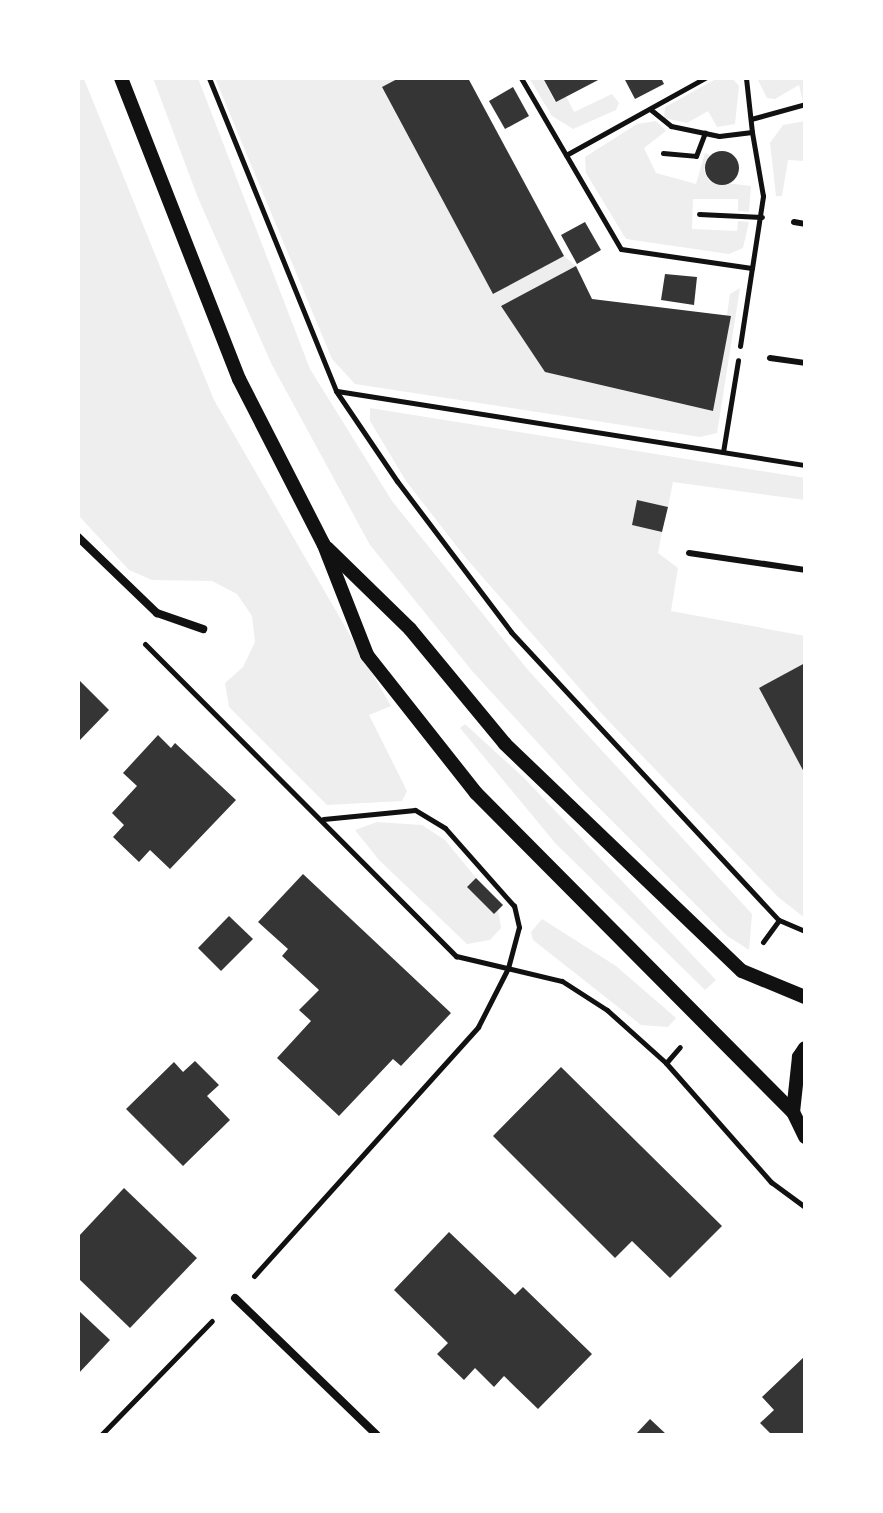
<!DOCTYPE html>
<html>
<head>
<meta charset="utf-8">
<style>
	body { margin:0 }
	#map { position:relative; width:883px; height:1513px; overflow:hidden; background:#fff; font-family:Quicksand,sans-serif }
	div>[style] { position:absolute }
	.green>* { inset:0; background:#eee }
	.building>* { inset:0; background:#353535 }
	.round { border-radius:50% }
	.path>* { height:5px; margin:-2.5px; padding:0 2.5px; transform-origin:2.5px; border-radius:2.5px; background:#111 }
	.service>* { height:6px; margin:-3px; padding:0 3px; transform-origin:3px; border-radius:3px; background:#111 }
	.minor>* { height:8px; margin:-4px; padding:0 4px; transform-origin:4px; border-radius:4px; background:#111 }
	.tertiary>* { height:14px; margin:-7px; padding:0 7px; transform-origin:7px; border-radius:7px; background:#111 }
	span { translate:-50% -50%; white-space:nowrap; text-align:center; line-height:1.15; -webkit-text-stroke:8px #fff; paint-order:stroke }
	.frame { position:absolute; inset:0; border:80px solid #fff; pointer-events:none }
</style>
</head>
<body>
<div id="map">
	<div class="green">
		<i style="clip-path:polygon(153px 78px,198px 78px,310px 369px,392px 501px,528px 670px,752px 914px,749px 950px,726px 935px,581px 790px,473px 672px,370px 545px,272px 365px,198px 198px)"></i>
		<i style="clip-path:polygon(215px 78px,399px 78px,382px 88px,493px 294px,564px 256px,576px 266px,501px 306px,545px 372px,713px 411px,730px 294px,740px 288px,717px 433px,700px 437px,355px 384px,332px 359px)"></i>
		<i style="clip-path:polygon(529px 78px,543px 78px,555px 102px,566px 96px,574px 112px,612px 94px,619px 103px,616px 110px,573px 129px,552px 116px)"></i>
		<i style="clip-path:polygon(718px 78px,732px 78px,739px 86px,735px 124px,717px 127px,708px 111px,687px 123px,664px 118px,665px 107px)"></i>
		<i style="clip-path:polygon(757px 78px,805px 78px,805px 110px,799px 85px,775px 99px,767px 98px)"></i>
		<i style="clip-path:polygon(84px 79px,214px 400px,391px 706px,369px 715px,407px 791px,402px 801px,327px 805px,229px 707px,225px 683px,243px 667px,255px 642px,252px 616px,237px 594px,212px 581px,152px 580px,129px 570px,78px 515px,78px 81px)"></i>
		<i style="clip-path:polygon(656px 121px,666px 131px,644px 148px,656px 173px,696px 184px,705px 153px,710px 155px,704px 170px,709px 181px,751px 186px,749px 212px,738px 211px,738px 199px,693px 199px,692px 229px,737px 231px,738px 221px,749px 222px,743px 248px,729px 254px,626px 239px,586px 173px,585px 157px,637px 124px)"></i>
		<i style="clip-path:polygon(805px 121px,805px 161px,788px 160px,782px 196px,776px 196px,770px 143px,783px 125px)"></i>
		<i style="clip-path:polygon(370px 408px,805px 478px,805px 500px,673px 482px,668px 507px,637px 501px,632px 525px,662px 532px,658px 553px,678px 568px,671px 611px,805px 636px,805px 663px,759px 688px,805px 774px,805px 918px,778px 897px,601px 713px,465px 557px,406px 481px,370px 421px)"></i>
		<i style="clip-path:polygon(465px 724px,524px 778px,716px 980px,705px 990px,556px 844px,460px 728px)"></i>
		<i style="clip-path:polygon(377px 822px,422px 825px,445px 840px,476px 878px,467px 887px,493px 913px,498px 909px,501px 928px,490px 940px,467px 944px,379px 860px,355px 830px)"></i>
		<i style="clip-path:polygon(542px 919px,616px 966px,676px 1018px,668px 1027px,641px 1025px,533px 940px,531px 932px)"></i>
	</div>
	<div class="building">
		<i style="clip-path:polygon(399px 78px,468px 78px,564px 256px,493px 294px,382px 87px)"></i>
		<i style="clip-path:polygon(543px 78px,602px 78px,556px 102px)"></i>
		<i style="clip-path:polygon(624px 78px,661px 78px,664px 84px,635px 99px)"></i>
		<i style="clip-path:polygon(513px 87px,529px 116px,505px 129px,489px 101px)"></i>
		<i class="round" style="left:705px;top:151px;width:34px;height:34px"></i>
		<i style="clip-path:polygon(585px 222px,601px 250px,577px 264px,561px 235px)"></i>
		<i style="clip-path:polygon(576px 266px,592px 299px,731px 316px,713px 411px,545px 372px,501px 306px)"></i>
		<i style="clip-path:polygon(665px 274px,697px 277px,694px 305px,661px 300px)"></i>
		<i style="clip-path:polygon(637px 500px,668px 507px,662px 532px,632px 525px)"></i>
		<i style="clip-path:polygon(805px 663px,805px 774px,759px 688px)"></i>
		<i style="clip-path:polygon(78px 679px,109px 710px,78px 742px)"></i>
		<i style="clip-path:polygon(158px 735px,171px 748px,175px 743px,236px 800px,170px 869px,150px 850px,139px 862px,113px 837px,124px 825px,112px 813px,137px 786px,123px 773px)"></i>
		<i style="clip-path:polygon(303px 874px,451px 1013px,401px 1066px,393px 1059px,339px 1116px,277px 1058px,311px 1021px,299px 1010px,319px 990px,282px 956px,288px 949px,258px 922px)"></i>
		<i style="clip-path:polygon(476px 878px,503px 905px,494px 914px,467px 887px)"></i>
		<i style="clip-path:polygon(229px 916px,253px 939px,221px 971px,198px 948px)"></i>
		<i style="clip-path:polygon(195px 1061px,219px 1085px,207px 1096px,230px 1120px,183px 1166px,126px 1109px,174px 1062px,183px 1072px)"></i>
		<i style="clip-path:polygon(561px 1067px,722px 1226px,670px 1278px,632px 1241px,615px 1258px,493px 1136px)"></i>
		<i style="clip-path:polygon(124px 1188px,197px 1258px,130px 1328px,78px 1278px,78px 1237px)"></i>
		<i style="clip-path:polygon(449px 1232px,515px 1295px,523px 1287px,592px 1354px,538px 1409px,504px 1376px,494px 1387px,475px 1368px,464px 1380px,437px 1354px,448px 1343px,394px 1290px)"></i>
		<i style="clip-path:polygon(78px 1310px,110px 1340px,78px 1374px)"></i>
		<i style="clip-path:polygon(805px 1356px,805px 1435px,772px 1435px,760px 1423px,774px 1410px,762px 1397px)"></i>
		<i style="clip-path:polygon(650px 1419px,667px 1435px,635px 1435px)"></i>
	</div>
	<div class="path">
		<i style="left:209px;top:78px;width:338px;rotate:67.9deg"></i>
		<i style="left:336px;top:391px;width:109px;rotate:55.9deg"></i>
		<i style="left:397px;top:481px;width:189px;rotate:52.9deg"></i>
		<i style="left:511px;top:632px;width:393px;rotate:47.1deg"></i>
		<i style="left:779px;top:920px;width:28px;rotate:23deg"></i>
		<i style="left:521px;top:78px;width:198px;rotate:59.7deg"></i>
		<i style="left:621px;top:249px;width:132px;rotate:8.3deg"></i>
		<i style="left:752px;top:268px;width:73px;rotate:-81.3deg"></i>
		<i style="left:763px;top:196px;width:65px;rotate:-99.8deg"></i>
		<i style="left:752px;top:132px;width:33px;rotate:173deg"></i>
		<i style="left:719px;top:136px;width:49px;rotate:-168.2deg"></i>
		<i style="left:671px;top:126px;width:27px;rotate:-141deg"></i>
		<i style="left:746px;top:78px;width:54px;rotate:83.7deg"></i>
		<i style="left:751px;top:119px;width:56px;rotate:-15.5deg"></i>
		<i style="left:663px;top:153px;width:33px;rotate:5deg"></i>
		<i style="left:696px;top:156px;width:25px;rotate:-69deg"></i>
		<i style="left:566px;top:155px;width:159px;rotate:-29deg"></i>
		<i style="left:699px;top:214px;width:63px;rotate:2.7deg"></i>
		<i style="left:740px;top:346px;width:79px;rotate:-81.3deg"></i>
		<i style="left:337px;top:391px;width:474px;rotate:9deg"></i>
		<i style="left:723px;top:452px;width:93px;rotate:-80.7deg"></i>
		<i style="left:145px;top:644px;width:441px;rotate:45.1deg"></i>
		<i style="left:456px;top:956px;width:109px;rotate:13.3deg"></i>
		<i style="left:562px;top:981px;width:54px;rotate:32.8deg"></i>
		<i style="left:607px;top:1010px;width:79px;rotate:41.9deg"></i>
		<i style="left:666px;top:1063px;width:159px;rotate:48.6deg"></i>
		<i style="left:771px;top:1182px;width:42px;rotate:36.3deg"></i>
		<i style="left:763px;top:942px;width:27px;rotate:-54deg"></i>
		<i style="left:666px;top:1063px;width:21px;rotate:-49deg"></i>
		<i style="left:254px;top:1276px;width:335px;rotate:-48deg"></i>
		<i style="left:478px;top:1027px;width:66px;rotate:-63deg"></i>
		<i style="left:508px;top:968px;width:42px;rotate:-75deg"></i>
		<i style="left:519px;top:927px;width:22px;rotate:-103deg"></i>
		<i style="left:514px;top:906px;width:104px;rotate:-131.5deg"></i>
		<i style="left:445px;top:828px;width:35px;rotate:-149deg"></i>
		<i style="left:415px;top:810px;width:92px;rotate:174.4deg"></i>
		<i style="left:101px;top:1435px;width:159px;rotate:-45.8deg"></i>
	</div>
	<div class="service">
		<i style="left:794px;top:222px;width:11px;rotate:10deg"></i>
		<i style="left:770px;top:358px;width:35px;rotate:8deg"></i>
		<i style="left:689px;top:553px;width:117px;rotate:8.3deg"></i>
	</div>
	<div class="minor">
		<i style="left:78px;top:537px;width:110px;rotate:43.9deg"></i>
		<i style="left:157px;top:613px;width:49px;rotate:19.2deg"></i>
		<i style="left:235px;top:1298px;width:197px;rotate:44deg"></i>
	</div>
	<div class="tertiary">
		<i style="left:121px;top:78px;width:323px;rotate:68.6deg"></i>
		<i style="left:239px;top:379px;width:186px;rotate:62.9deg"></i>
		<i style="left:324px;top:545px;width:118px;rotate:68.6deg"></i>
		<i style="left:367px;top:655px;width:176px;rotate:51.7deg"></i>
		<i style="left:476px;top:793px;width:450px;rotate:45.2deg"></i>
		<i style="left:327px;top:548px;width:116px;rotate:44.3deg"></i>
		<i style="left:410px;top:629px;width:149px;rotate:50.4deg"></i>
		<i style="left:505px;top:744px;width:328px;rotate:43.8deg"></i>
		<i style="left:742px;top:971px;width:68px;rotate:22.4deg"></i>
		<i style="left:805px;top:1048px;width:11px;rotate:124deg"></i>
		<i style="left:799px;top:1057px;width:55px;rotate:96.2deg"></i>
		<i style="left:793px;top:1112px;width:28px;rotate:64deg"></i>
	</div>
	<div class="frame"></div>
</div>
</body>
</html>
